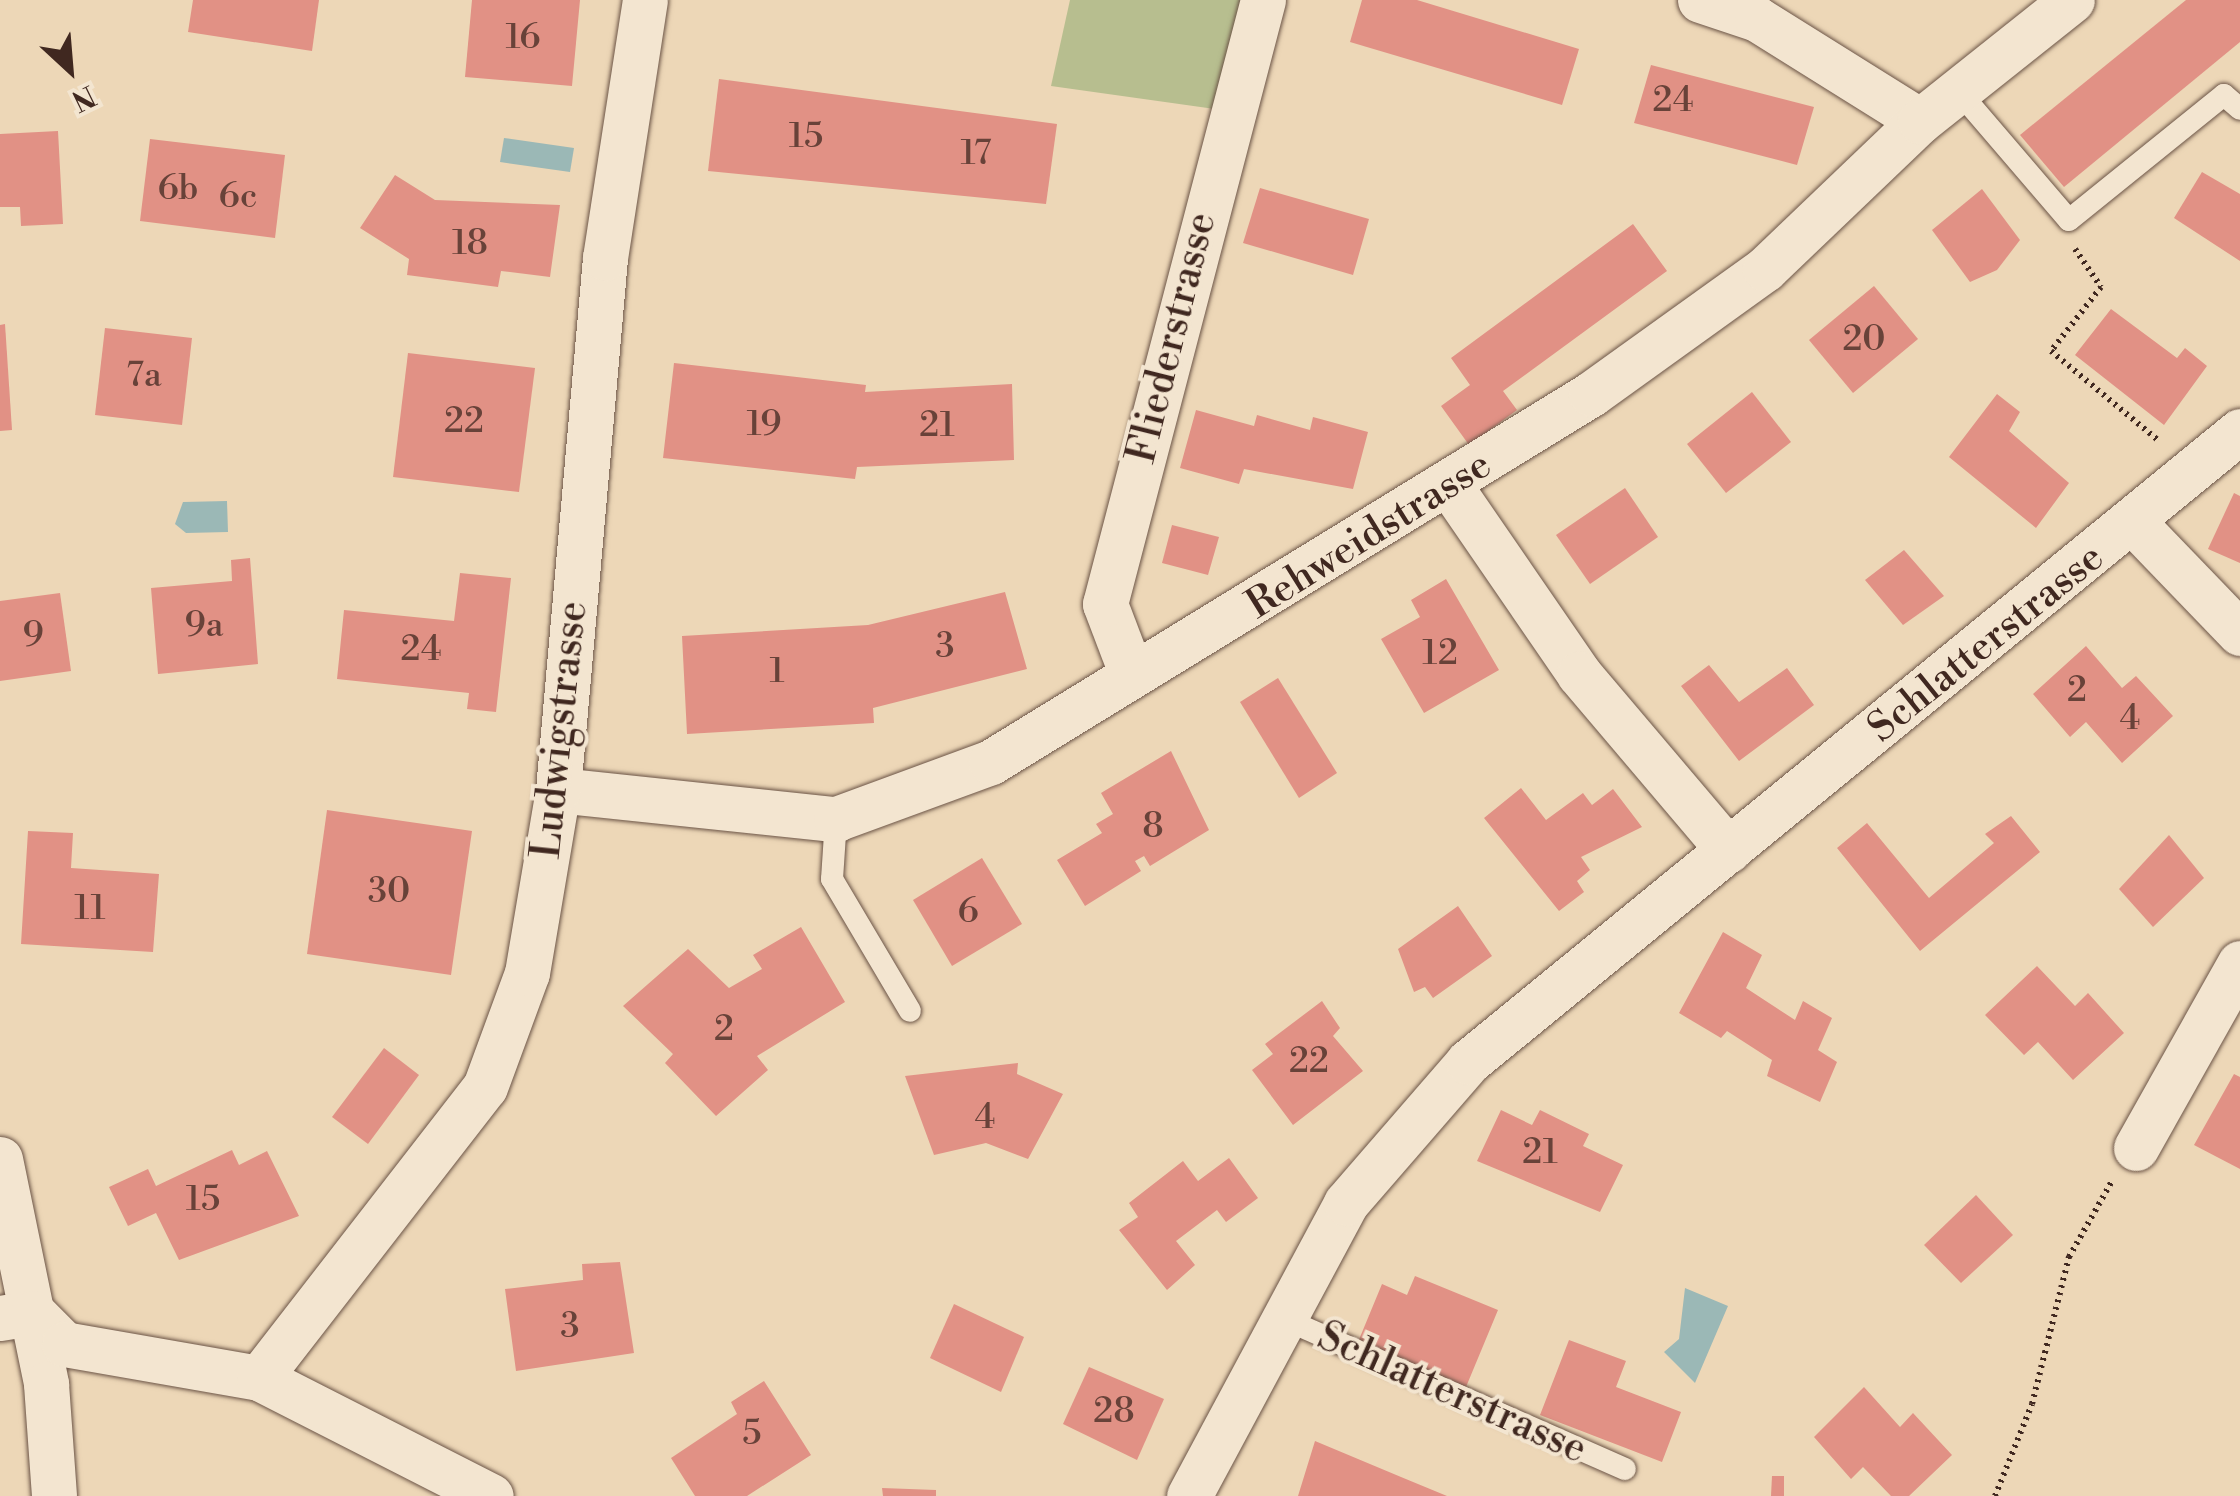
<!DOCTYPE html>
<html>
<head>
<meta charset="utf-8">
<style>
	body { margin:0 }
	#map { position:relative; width:2240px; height:1496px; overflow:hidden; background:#edd7b7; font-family:"Libre Bodoni",serif }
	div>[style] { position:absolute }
	.green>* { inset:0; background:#b7be8f }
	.water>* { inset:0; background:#9bb8b6 }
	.building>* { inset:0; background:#e19185 }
	.path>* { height:6px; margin-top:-3px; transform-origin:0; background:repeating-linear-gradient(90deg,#402820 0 2.5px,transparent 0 7.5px) }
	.roads { filter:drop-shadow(0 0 2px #6b5446) drop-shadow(0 0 2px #6b5446) }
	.lane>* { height:22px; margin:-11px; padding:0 11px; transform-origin:11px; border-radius:11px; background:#f3e5d0 }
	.street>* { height:45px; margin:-22.5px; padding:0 22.5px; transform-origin:22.5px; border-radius:22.5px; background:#f3e5d0 }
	span { translate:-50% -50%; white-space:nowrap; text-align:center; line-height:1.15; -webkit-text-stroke:8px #f3e5d0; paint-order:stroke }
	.number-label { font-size:35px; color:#684239 }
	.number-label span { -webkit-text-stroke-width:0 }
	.street-label { font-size:40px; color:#402820 }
	.north { position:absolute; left:20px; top:20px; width:100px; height:100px; -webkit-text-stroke:8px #f3e5d0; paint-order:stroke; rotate:154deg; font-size:28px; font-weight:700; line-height:40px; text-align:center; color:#402820 }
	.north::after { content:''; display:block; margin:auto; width:35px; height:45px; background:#402820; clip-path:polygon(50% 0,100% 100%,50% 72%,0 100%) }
</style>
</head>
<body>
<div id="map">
	<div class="green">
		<i style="clip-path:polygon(1070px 0,1263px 0,1229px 111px,1051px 86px)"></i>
	</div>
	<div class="water">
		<i style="clip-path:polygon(504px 138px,574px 148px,570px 172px,500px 162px)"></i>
		<i style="clip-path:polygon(227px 501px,228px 532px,186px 533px,175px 524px,183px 502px)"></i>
		<i style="clip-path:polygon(1685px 1288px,1728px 1306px,1695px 1383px,1664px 1352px,1679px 1339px)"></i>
	</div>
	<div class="building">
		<i style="clip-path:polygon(193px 0,319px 0,312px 51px,188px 32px)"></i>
		<i style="clip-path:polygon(472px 0,580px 0,572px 86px,465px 77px)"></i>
		<i style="clip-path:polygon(1362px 0,1417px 0,1579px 49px,1562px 105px,1350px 42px)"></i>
		<i style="clip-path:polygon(2186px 0,2240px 0,2240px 42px,2064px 187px,2020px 135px)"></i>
		<i style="clip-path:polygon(1651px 65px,1814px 107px,1797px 165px,1634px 123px)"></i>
		<i style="clip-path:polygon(719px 79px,1057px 124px,1046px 204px,708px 171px)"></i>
		<i style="clip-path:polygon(58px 131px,63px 224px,21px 226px,20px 207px,0 207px,0 134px)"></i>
		<i style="clip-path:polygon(150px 139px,285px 155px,275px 238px,140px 221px)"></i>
		<i style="clip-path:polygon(2202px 172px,2240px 194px,2240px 261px,2174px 218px)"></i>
		<i style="clip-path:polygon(395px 175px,435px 200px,560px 205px,550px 277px,501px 271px,498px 287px,407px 275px,409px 259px,360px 228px)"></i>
		<i style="clip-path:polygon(1260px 188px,1369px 219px,1353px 275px,1243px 243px)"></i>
		<i style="clip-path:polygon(1982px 189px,2020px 240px,1997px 270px,1970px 282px,1932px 230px)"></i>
		<i style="clip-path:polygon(1633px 224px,1667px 271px,1503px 391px,1517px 410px,1469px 445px,1441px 406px,1470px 385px,1451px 358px)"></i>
		<i style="clip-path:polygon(1874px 286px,1918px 339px,1853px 393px,1809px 340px)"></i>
		<i style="clip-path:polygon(2111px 309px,2177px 358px,2185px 348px,2207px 366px,2164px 425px,2075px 355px)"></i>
		<i style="clip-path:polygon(5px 324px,12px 430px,0 431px,0 325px)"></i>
		<i style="clip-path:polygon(105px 328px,192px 338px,182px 425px,95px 415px)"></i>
		<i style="clip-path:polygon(408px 353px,535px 368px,519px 492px,393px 477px)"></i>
		<i style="clip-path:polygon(674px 363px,866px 385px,865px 392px,1012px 384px,1014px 460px,857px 467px,855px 479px,663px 458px)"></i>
		<i style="clip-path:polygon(1752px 392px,1791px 442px,1726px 493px,1687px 444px)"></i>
		<i style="clip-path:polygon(1997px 394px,2020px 412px,2009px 431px,2069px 483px,2036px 528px,1949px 457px)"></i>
		<i style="clip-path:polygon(1196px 410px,1254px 426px,1257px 415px,1310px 430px,1313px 417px,1368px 432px,1353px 489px,1244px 469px,1239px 484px,1180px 468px)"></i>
		<i style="clip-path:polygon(1625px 488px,1658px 537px,1590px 584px,1556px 535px)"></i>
		<i style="clip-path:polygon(2234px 493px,2240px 496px,2240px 563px,2208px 549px)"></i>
		<i style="clip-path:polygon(1172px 525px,1219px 537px,1208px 575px,1162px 563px)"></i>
		<i style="clip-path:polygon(1904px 550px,1944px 596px,1903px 625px,1865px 580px)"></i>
		<i style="clip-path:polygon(250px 558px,258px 664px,158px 674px,151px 588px,232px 581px,231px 560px)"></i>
		<i style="clip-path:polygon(460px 573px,511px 578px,496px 712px,467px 709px,469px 693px,337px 679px,344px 610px,454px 621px)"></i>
		<i style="clip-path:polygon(1446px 579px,1499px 670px,1424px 713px,1381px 639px,1420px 617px,1411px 600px)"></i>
		<i style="clip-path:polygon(1005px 592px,1027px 669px,873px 708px,874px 723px,687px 734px,682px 636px,868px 625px)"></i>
		<i style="clip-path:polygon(60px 593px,71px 671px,0 681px,0 601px)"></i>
		<i style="clip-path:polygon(2086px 646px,2122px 688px,2136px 676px,2173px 716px,2122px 763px,2086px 722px,2070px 737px,2033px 694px)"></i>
		<i style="clip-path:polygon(1709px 665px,1739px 702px,1787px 668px,1814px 705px,1739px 761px,1681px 686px)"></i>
		<i style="clip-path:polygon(1278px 678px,1337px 773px,1299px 798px,1240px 702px)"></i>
		<i style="clip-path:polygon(1171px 751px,1209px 830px,1150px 866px,1144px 856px,1135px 861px,1141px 871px,1085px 906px,1057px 860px,1102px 833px,1096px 824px,1113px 814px,1101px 793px)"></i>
		<i style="clip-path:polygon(1521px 788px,1546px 820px,1583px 793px,1592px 805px,1613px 789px,1642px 827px,1581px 857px,1590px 870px,1577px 881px,1584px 892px,1559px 911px,1484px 818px)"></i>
		<i style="clip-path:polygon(327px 810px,472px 831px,451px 975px,307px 954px)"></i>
		<i style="clip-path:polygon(2011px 816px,2040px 852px,1920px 951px,1837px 848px,1867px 823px,1929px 898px,1994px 843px,1985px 834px)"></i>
		<i style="clip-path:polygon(28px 831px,73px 833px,71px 868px,159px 874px,153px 952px,21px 944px)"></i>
		<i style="clip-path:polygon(2169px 835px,2204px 878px,2153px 927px,2119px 889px)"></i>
		<i style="clip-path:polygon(982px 858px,1022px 924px,952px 966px,913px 900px)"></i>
		<i style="clip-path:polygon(1458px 906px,1492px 956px,1433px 998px,1425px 987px,1414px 992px,1398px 949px)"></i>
		<i style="clip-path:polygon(801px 927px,845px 1002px,757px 1056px,768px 1070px,716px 1116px,665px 1063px,673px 1054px,623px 1006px,688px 949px,729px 988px,762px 969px,753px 955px)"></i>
		<i style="clip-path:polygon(1723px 932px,1762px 955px,1746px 988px,1795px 1020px,1803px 1001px,1832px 1018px,1818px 1050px,1837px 1062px,1820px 1102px,1767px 1076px,1772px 1060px,1727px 1031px,1721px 1038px,1679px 1013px)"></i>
		<i style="clip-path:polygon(2037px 966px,2075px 1006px,2088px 993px,2124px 1033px,2073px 1080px,2038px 1042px,2024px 1055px,1985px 1015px)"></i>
		<i style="clip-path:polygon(1322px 1001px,1340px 1028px,1333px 1036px,1363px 1071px,1293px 1125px,1252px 1070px,1273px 1054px,1265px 1044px)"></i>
		<i style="clip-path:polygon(384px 1048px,419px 1075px,368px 1144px,332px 1117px)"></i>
		<i style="clip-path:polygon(1018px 1063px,1017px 1074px,1063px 1094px,1028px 1159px,986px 1143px,934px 1155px,905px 1076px)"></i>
		<i style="clip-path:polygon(2234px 1074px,2240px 1077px,2240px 1169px,2194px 1145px)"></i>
		<i style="clip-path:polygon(1501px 1110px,1532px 1125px,1540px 1110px,1589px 1134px,1583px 1146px,1623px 1165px,1600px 1212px,1477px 1161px)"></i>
		<i style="clip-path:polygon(232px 1150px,239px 1165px,267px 1151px,299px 1216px,179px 1260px,156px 1213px,128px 1226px,109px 1187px,148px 1169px,156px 1186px)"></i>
		<i style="clip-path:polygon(1229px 1158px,1258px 1198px,1226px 1222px,1217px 1210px,1176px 1241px,1195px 1265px,1167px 1290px,1119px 1230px,1138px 1217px,1129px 1203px,1183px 1161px,1198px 1181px)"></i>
		<i style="clip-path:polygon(1976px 1195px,2013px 1235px,1961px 1283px,1924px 1245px)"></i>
		<i style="clip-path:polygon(620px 1262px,634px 1353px,516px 1371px,505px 1289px,583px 1280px,582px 1264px)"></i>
		<i style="clip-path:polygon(1415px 1276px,1498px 1310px,1466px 1387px,1358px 1342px,1382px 1284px,1407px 1295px)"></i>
		<i style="clip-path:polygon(954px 1304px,1024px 1337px,1001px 1392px,930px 1358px)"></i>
		<i style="clip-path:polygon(1569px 1340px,1626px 1361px,1616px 1387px,1681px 1412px,1662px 1462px,1540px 1415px)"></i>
		<i style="clip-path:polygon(1089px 1367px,1164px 1399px,1137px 1460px,1063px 1424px)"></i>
		<i style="clip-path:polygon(764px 1381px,811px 1455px,747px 1496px,695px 1496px,671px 1458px,737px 1414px,731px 1402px)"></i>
		<i style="clip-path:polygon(1864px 1387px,1900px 1427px,1913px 1413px,1952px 1455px,1909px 1496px,1891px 1496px,1863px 1467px,1851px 1479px,1814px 1437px)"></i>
		<i style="clip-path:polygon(1315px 1441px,1401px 1477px,1447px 1496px,1298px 1496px)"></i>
		<i style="clip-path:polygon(1772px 1476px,1784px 1476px,1784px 1496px,1771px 1496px)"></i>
		<i style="clip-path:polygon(882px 1488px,936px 1490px,936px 1496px,883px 1496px)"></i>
	</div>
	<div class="path">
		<i style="left:2075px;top:249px;width:46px;rotate:55.6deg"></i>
		<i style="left:2101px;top:287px;width:81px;rotate:128deg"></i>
		<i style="left:2051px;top:351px;width:141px;rotate:39.8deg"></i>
		<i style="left:1995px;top:1496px;width:99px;rotate:-68.1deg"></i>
		<i style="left:2032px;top:1404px;width:152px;rotate:-75.9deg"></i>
		<i style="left:2069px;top:1257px;width:87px;rotate:-60.5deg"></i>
	</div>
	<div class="roads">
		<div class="lane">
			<i style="left:1960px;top:93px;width:167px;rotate:49.4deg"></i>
			<i style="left:2069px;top:220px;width:199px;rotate:-38.9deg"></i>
			<i style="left:2224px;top:95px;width:21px;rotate:41deg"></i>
			<i style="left:836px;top:819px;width:60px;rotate:93.8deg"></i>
			<i style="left:832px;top:879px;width:153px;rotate:59.4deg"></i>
			<i style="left:1278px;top:1316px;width:379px;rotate:23.8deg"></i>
		</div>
		<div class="street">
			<i style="left:1700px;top:0;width:60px;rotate:18.4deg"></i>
			<i style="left:1757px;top:19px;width:192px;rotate:32deg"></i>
			<i style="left:1450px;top:486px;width:228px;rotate:55.5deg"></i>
			<i style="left:1579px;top:674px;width:231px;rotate:49.7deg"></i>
			<i style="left:2133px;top:522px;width:154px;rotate:46.1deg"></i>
			<i style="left:1132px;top:675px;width:76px;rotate:-110.8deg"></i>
			<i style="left:1105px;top:604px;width:624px;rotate:-75.34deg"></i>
			<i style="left:558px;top:790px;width:280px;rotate:6deg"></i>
			<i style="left:836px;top:819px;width:165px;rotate:-20.2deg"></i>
			<i style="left:991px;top:762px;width:704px;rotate:-31.52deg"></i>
			<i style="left:1591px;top:394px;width:214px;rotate:-35.7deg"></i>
			<i style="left:1765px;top:269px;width:214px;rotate:-43.7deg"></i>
			<i style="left:1920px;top:121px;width:194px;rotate:-38.5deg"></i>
			<i style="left:2136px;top:1148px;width:212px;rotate:-60.7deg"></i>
			<i style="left:0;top:1159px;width:230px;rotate:78.4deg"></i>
			<i style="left:46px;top:1384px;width:112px;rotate:85.9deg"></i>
			<i style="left:0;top:1318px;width:33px;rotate:-9deg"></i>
			<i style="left:33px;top:1313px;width:44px;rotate:45deg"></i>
			<i style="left:64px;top:1344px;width:198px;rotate:9.9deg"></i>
			<i style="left:259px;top:1378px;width:260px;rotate:27deg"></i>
			<i style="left:259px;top:1378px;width:368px;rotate:-52.2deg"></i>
			<i style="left:485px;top:1087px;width:121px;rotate:-69.8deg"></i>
			<i style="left:527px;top:973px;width:186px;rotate:-80.4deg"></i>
			<i style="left:558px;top:790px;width:534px;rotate:-84.95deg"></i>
			<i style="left:605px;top:258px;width:261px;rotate:-81.2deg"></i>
			<i style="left:1189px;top:1496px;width:332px;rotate:-61.8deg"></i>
			<i style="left:1346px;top:1203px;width:186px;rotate:-49.1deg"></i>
			<i style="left:1468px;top:1062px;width:997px;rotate:-39.26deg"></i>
		</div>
	</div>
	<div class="number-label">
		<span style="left:523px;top:38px">16</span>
		<span style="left:1673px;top:101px">24</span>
		<span style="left:806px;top:137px">15</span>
		<span style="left:976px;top:154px">17</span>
		<span style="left:178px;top:189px">6b</span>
		<span style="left:238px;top:197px">6c</span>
		<span style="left:470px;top:244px">18</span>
		<span style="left:1864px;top:340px">20</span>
		<span style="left:144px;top:376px">7a</span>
		<span style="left:464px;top:422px">22</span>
		<span style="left:764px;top:425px">19</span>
		<span style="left:937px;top:426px">21</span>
		<span style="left:204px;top:626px">9a</span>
		<span style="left:33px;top:636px">9</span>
		<span style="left:945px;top:647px">3</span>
		<span style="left:421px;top:650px">24</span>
		<span style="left:1440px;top:654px">12</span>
		<span style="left:777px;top:672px">1</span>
		<span style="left:2077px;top:691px">2</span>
		<span style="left:2130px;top:719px">4</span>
		<span style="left:1153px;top:827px">8</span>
		<span style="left:389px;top:892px">30</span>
		<span style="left:90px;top:909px">11</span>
		<span style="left:968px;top:912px">6</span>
		<span style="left:724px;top:1030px">2</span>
		<span style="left:1309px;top:1062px">22</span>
		<span style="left:985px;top:1118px">4</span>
		<span style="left:1540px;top:1153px">21</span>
		<span style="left:203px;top:1200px">15</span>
		<span style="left:570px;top:1327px">3</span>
		<span style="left:1114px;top:1412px">28</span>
		<span style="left:752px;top:1434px">5</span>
	</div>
	<div class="street-label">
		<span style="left:1172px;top:338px;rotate:-76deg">Fliederstrasse</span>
		<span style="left:1369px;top:535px;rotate:-32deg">Rehweidstrasse</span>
		<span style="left:1986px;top:643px;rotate:-39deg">Schlatterstrasse</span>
		<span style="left:560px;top:730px;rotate:-84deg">Ludwigstrasse</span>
		<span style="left:1452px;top:1393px;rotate:24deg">Schlatterstrasse</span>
	</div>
	<div class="north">N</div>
</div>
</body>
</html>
